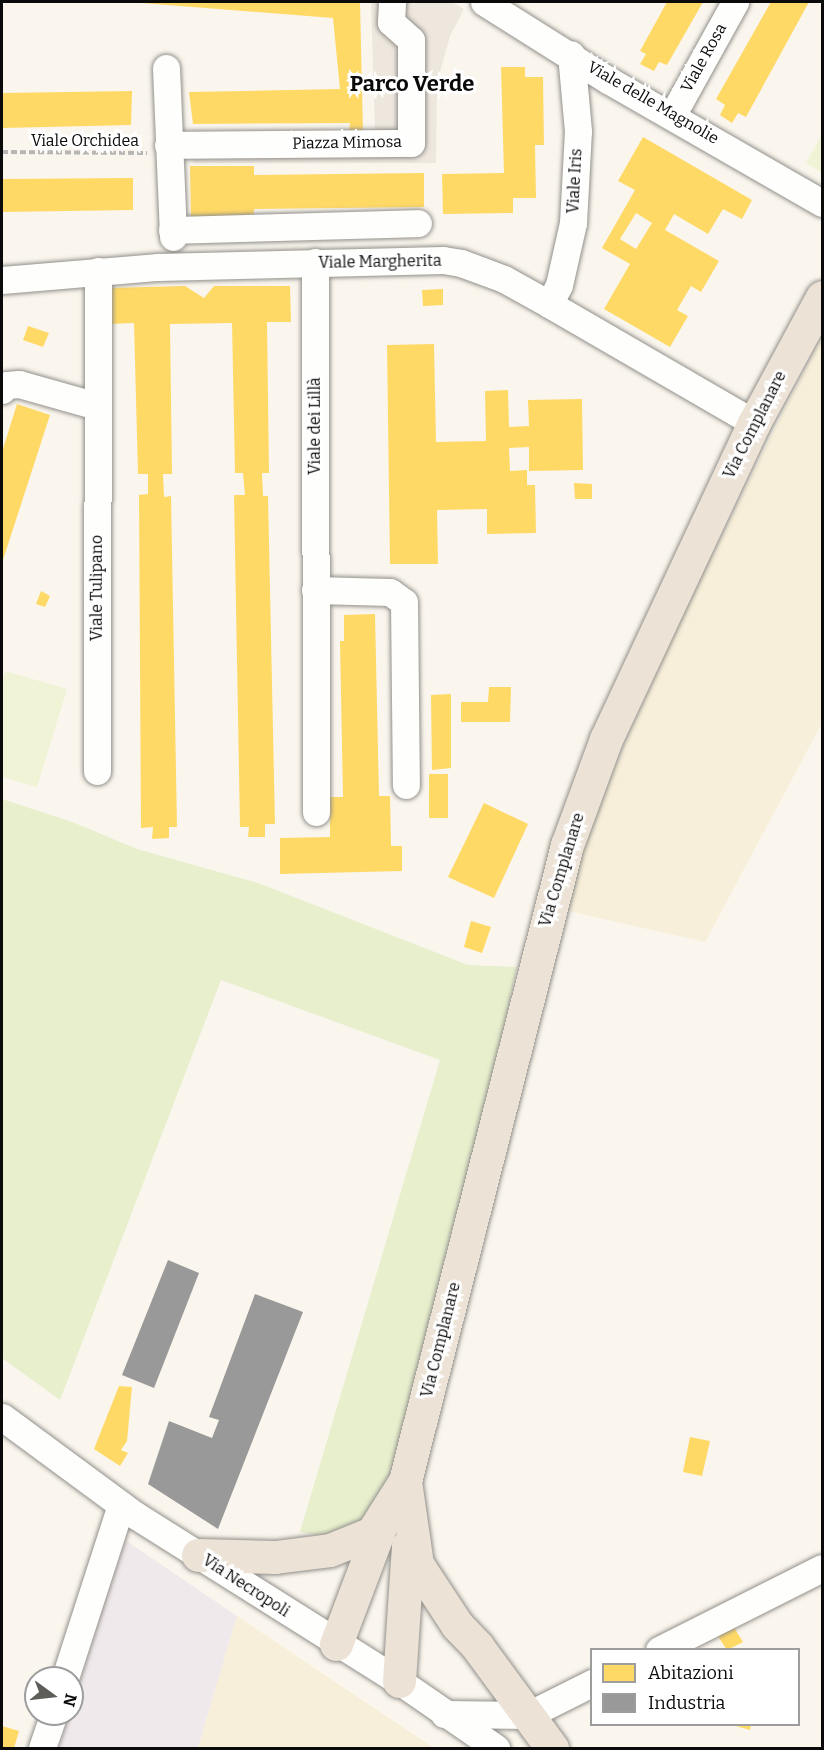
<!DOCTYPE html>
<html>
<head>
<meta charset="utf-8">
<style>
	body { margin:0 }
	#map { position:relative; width:824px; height:1750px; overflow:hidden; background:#faf6ed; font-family:Bitter,serif }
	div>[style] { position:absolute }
	.industrial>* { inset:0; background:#f0e9eb }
	.farmland>* { inset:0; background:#f7efd9 }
	.green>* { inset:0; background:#e7efcd }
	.pitch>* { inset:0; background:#f0f3d6 }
	.plaza>* { inset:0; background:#eee7de }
	.homes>* { inset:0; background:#ffd966 }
	.industry>* { inset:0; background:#999 }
	.path>* { height:4px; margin-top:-2px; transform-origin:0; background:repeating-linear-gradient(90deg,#b7b6b5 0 6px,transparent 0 9px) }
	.roads { filter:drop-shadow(0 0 2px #92908c) drop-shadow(0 0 2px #92908c) }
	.minor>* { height:27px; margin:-13.5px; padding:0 13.5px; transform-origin:13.5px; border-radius:13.5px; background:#fefefc }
	.major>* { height:33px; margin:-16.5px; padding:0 16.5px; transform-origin:16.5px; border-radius:16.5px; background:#ece2d6 }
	span { translate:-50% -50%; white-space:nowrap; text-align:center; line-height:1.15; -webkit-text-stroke:6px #fff; paint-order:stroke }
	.street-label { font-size:16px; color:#0a0a0a }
	.district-label { font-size:22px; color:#0a0a0a; font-weight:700 }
	.frame { position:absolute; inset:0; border:3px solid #0a0a0a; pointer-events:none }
	.legend { position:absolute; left:590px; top:1648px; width:210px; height:78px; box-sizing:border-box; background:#fff; border:2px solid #9d9d9d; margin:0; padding:8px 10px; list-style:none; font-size:18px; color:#0a0a0a }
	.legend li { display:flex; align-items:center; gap:12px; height:30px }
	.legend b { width:30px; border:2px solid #9d9d9d }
	.north { position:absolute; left:24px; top:1666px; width:60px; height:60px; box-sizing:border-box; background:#fff; border:2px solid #9d9d9d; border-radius:50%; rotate:105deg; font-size:16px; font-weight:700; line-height:24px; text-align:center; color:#0a0a0a }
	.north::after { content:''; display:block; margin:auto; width:21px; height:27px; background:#5e5d59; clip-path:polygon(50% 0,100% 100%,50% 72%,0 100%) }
</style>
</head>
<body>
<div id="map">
	<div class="industrial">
		<i style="clip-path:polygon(125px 1540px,237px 1616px,198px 1748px,59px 1748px)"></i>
	</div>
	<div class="farmland">
		<i style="clip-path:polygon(822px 335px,822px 723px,705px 942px,564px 910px,580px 855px,623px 747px,692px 595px)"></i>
		<i style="clip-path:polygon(237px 1616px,365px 1702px,434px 1748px,198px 1748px)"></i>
	</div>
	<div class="green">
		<i style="clip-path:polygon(2px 799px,72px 822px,137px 849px,258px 883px,468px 965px,517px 967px,492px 1084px,387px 1492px,374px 1514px,331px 1538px,300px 1532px,440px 1060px,221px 980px,60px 1400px,2px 1358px)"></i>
	</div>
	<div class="pitch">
		<i style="clip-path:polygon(822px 134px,822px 173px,806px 163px)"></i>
		<i style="clip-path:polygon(5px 671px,67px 689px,37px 787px,2px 777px,2px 682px)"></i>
	</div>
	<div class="plaza">
		<i style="clip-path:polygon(371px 2px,452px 2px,464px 9px,450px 36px,437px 83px,436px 163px,193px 163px,192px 131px,375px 133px)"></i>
	</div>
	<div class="homes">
		<i style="clip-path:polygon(129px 2px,360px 2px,363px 132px,349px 131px,350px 123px,193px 124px,189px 92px,340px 89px,333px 18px)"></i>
		<i style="clip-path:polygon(667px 2px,703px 2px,667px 65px,659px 62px,654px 71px,640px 64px,646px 54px,640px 51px)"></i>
		<i style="clip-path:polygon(771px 2px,809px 2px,746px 117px,738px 113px,732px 123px,720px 115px,725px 105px,716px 99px)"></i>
		<i style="clip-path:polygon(501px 67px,525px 67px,525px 77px,543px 77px,544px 145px,535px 145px,536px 198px,513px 198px,513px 213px,443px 214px,442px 174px,504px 173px)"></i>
		<i style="clip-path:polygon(132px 91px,131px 125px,2px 128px,2px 93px)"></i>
		<i style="clip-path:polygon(evenodd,643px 137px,752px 200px,742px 219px,723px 209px,708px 234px,674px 214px,665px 230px,719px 261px,701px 292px,691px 286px,677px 310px,688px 316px,670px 347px,604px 309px,630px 264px,602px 248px,635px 190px,618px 181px,643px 137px,636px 213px,652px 223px,636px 249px,620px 239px,636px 213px)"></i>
		<i style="clip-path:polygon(190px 166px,254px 166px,254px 175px,424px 173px,424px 207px,254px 209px,254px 217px,191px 217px)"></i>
		<i style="clip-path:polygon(133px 178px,133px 210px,2px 212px,2px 179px)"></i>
		<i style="clip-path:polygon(185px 286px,204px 298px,214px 286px,290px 286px,291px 322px,267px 322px,269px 473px,262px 473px,263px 496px,268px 496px,275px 824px,265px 824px,265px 837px,248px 837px,249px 827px,240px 827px,234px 495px,245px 495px,243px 473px,235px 473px,232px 323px,170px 324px,172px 474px,163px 474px,164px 497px,171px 496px,177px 827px,169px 827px,169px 838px,152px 839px,153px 827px,141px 828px,139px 495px,148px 494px,148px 474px,138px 474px,134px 323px,109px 324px,108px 288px)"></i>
		<i style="clip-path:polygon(443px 289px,443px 305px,423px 306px,422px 290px)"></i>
		<i style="clip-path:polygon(28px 326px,49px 333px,43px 347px,23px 340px)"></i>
		<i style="clip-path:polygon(434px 344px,436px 442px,486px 441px,485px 391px,508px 390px,509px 427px,529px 426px,528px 400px,582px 399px,583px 470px,529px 471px,529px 447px,509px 448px,510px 471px,527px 470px,527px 485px,535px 485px,536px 533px,487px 534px,487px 509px,437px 510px,438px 564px,390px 564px,387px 345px)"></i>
		<i style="clip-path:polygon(17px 404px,50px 415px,2px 563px,2px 452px)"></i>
		<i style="clip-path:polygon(574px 483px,592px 484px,592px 499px,575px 499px)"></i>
		<i style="clip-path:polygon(41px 591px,50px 596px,45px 607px,36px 604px)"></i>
		<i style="clip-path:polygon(375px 614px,379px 796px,390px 796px,391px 846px,402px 846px,402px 871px,280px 874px,280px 838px,330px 837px,330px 797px,343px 797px,340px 641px,344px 641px,344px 615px)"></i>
		<i style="clip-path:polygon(489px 687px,511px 687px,510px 722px,461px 722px,461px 702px,488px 702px)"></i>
		<i style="clip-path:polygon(451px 694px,451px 768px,432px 770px,431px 695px)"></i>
		<i style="clip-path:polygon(429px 774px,448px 774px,448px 818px,429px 818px)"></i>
		<i style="clip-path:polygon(484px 803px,528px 824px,494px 898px,448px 877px)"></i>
		<i style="clip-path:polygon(471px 921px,491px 927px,482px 953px,464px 947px)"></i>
		<i style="clip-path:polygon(119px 1386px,132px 1387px,127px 1441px,121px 1450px,128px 1453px,120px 1466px,94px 1449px)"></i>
		<i style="clip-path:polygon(690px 1437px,710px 1441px,702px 1476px,683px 1472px)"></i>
		<i style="clip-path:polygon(733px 1626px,743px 1642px,727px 1650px,717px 1635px)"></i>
		<i style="clip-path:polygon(729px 1724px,751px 1724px,750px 1730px)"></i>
		<i style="clip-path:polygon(2px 1726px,19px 1731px,14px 1748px,2px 1748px)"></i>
	</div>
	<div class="industry">
		<i style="clip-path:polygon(168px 1260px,199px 1273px,154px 1388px,122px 1375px)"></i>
		<i style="clip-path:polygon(255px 1294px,303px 1312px,218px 1529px,148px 1484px,169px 1421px,212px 1438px,219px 1420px,209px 1417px)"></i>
	</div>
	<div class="path">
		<i style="left:2px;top:152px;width:145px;rotate:0.4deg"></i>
	</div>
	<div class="roads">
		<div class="minor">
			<i style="left:484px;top:2px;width:146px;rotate:32.2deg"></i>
			<i style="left:608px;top:80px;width:247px;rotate:29.9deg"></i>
			<i style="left:166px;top:68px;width:169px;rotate:87.6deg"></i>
			<i style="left:673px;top:114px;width:128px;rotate:-61deg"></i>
			<i style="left:168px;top:145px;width:243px;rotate:-0.5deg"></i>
			<i style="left:411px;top:143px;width:103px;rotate:-90deg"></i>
			<i style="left:411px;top:40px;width:27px;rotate:-138deg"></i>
			<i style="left:391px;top:22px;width:20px;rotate:-87deg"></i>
			<i style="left:172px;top:230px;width:246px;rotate:-1.6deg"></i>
			<i style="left:315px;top:262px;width:550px;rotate:89.9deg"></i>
			<i style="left:2px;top:280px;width:157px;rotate:-4.8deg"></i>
			<i style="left:158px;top:267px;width:285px;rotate:-1.4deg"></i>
			<i style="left:443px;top:260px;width:18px;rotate:9deg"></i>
			<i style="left:461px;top:263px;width:46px;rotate:20.4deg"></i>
			<i style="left:504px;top:279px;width:51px;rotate:29.1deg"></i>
			<i style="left:549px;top:304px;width:237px;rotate:30.1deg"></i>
			<i style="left:549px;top:304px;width:21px;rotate:-62deg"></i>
			<i style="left:559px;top:285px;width:64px;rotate:-77.3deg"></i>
			<i style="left:573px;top:223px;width:92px;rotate:-86.9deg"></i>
			<i style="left:578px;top:131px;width:77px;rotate:-95.2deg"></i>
			<i style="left:2px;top:390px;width:7px;rotate:-45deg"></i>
			<i style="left:7px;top:385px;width:12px;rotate:-5deg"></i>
			<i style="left:19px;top:384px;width:81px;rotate:15.8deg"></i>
			<i style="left:315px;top:590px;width:75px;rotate:1.5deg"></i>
			<i style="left:390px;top:592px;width:17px;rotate:36deg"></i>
			<i style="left:404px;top:602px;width:183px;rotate:89.4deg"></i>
			<i style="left:97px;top:771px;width:500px;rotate:-89.89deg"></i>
			<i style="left:2px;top:1417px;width:165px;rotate:36.4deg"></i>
			<i style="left:135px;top:1515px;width:312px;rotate:32.2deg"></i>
			<i style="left:399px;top:1681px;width:118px;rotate:34.6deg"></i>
			<i style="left:659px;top:1650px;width:182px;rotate:-26.7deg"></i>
			<i style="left:65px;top:1678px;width:182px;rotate:-72.1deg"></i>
			<i style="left:444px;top:1714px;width:84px;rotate:0.7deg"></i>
			<i style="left:528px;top:1715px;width:72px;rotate:-26.6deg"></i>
			<i style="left:42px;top:1748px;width:36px;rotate:-71deg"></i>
		</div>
		<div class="major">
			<i style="left:405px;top:1481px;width:84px;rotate:81.8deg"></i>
			<i style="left:417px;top:1564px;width:73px;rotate:56.7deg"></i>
			<i style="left:457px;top:1625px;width:29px;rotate:46deg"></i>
			<i style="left:477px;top:1646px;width:127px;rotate:53.7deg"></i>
			<i style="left:198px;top:1555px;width:77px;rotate:1.5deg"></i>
			<i style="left:275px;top:1557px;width:55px;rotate:-7.3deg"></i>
			<i style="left:330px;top:1550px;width:45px;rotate:-22deg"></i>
			<i style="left:372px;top:1533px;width:62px;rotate:-57.6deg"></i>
			<i style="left:405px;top:1481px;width:656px;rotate:-75.71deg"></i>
			<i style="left:567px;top:845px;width:113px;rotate:-69.8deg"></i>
			<i style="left:606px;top:739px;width:349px;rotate:-64.9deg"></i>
			<i style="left:754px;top:423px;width:143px;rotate:-61.6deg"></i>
			<i style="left:336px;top:1644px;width:136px;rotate:-69.3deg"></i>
			<i style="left:399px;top:1681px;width:136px;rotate:-86.2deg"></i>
		</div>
	</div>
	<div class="street-label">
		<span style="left:704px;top:58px;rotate:-61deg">Viale Rosa</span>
		<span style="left:653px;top:103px;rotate:30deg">Viale delle Magnolie</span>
		<span style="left:85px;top:141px">Viale Orchidea</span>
		<span style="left:347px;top:143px;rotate:-1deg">Piazza Mimosa</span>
		<span style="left:575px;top:181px;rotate:-87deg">Viale Iris</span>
		<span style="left:380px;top:262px;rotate:-1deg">Viale Margherita</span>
		<span style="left:755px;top:425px;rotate:-63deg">Via Complanare</span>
		<span style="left:315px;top:426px;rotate:-90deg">Viale dei Lillà</span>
		<span style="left:97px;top:588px;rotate:-90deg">Viale Tulipano</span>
		<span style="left:562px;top:870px;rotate:-73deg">Via Complanare</span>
		<span style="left:441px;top:1340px;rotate:-76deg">Via Complanare</span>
		<span style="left:246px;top:1586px;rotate:33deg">Via Necropoli</span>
	</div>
	<div class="district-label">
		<span style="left:412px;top:84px">Parco Verde</span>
	</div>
	<div class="frame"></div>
	<ul class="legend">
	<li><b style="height:16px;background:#ffd966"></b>Abitazioni</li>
	<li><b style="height:16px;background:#999"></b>Industria</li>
	</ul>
	<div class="north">N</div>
</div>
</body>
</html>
